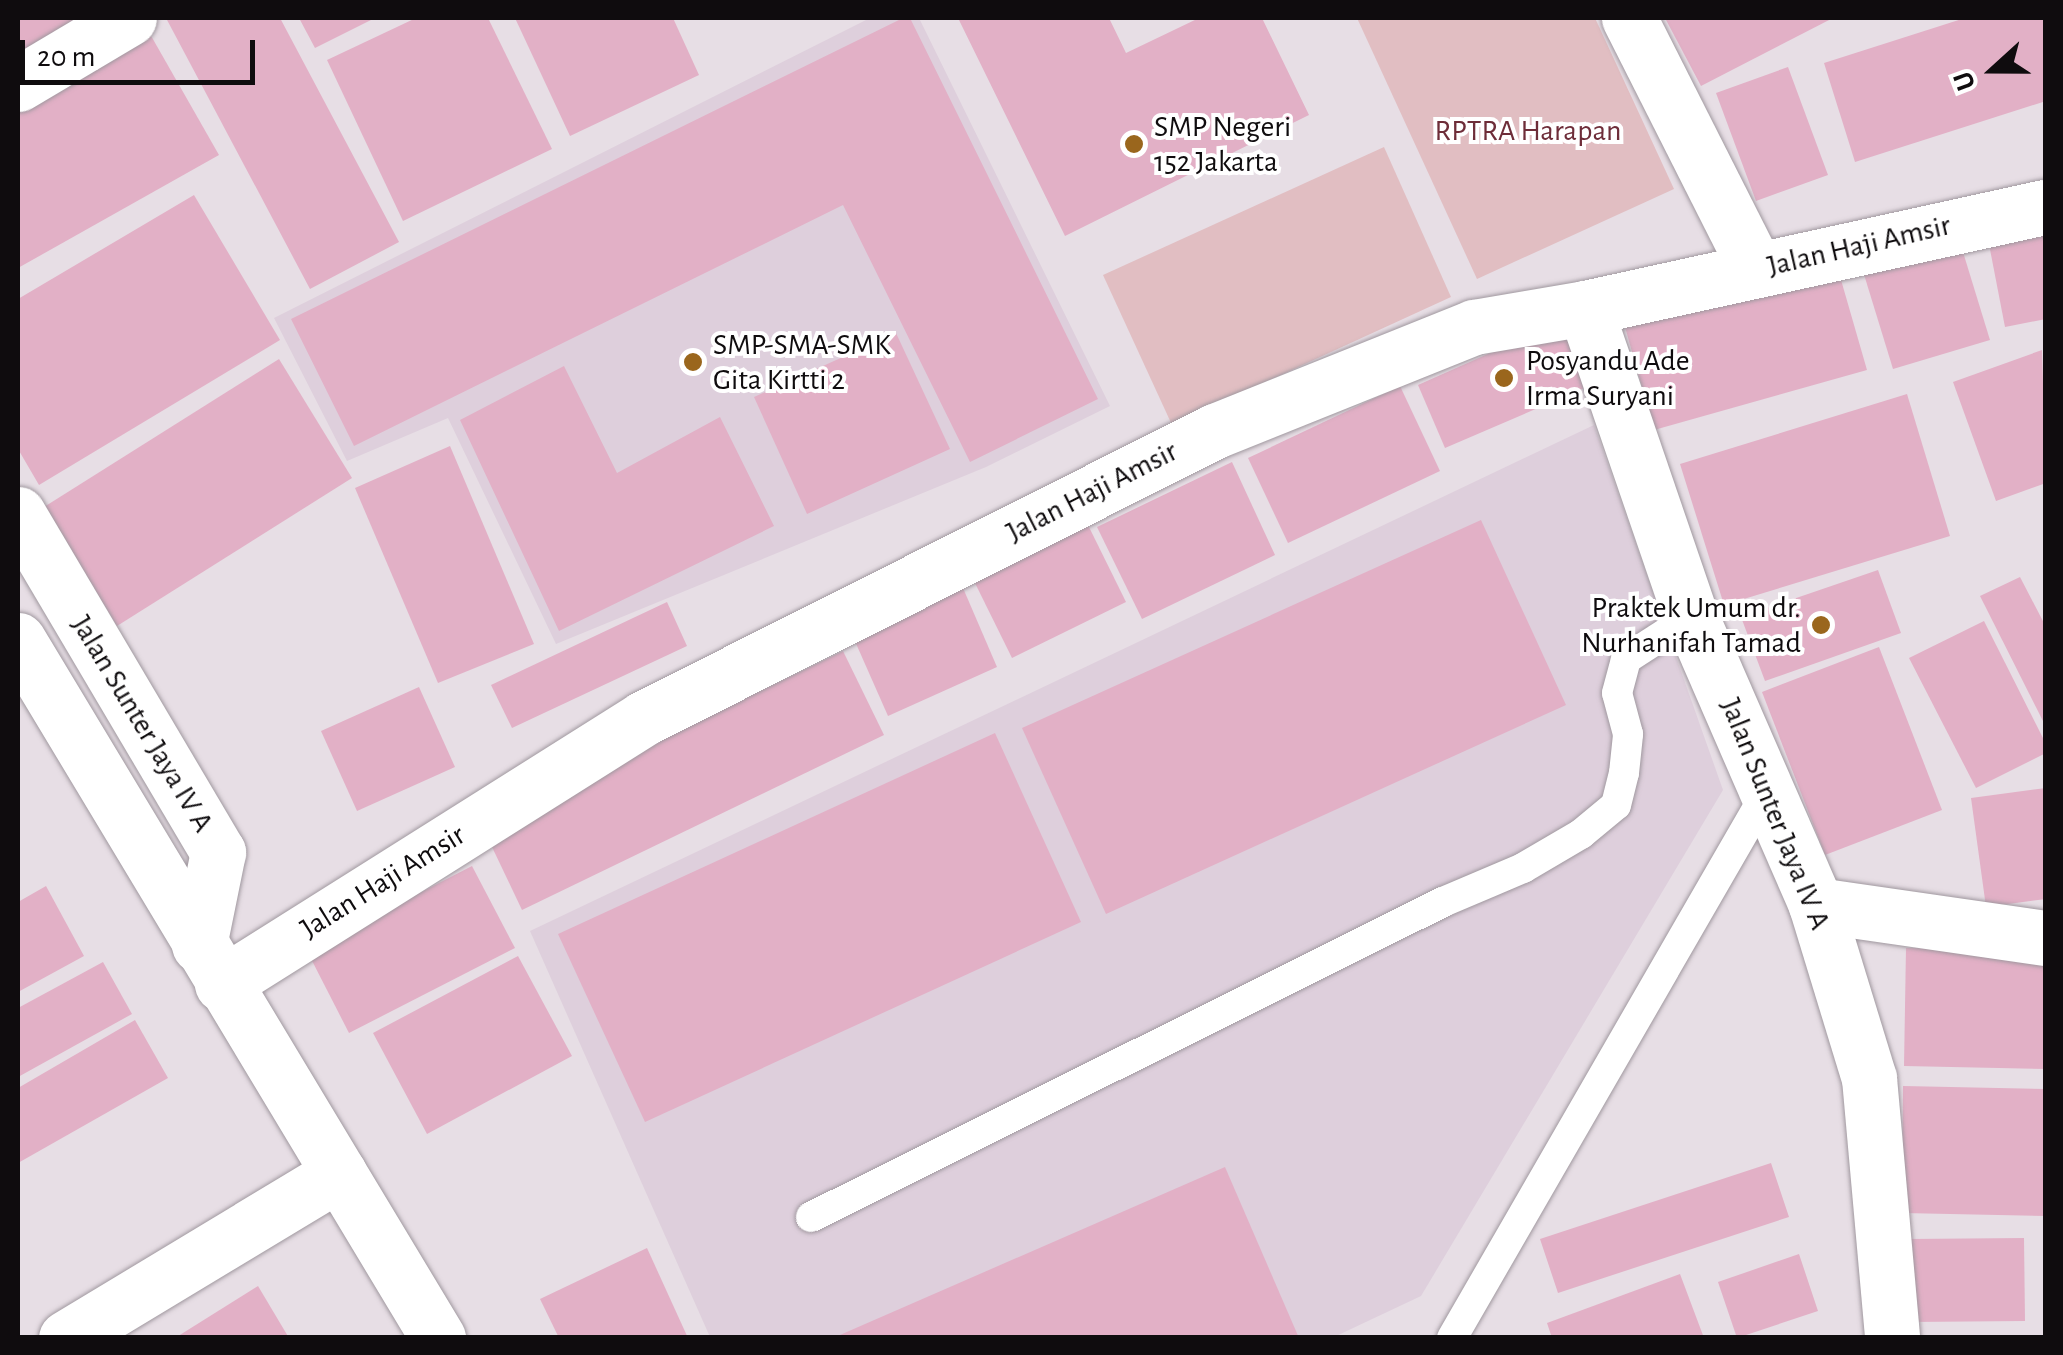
<!DOCTYPE html>
<html>
<head>
<meta charset="utf-8">
<style>
	body { margin:0 }
	#map { position:relative; width:2063px; height:1355px; overflow:hidden; background:#e7dee5; font-family:"Alegreya Sans",sans-serif }
	div>[style] { position:absolute }
	.built>* { inset:0; background:#decfdc }
	.green>* { inset:0; background:#e1bec2 }
	.building>* { inset:0; background:#e2b0c6 }
	.roads { filter:drop-shadow(0 0 2px #a0989f) drop-shadow(0 0 2px #a0989f) }
	.service>* { height:30px; margin:-15px; padding:0 15px; transform-origin:15px; border-radius:15px; background:#fff }
	.minor>* { height:55px; margin:-27.5px; padding:0 27.5px; transform-origin:27.5px; border-radius:27.5px; background:#fff }
	.dots>* { width:28px; height:28px; translate:-50% -50%; box-sizing:border-box; border:5px solid #fff; border-radius:50% }
	span { translate:-50% -50%; white-space:nowrap; text-align:center; line-height:1.15; -webkit-text-stroke:8px #fff; paint-order:stroke }
	.poi-label { font-size:30px; color:#0f0c0e }
	.left { translate:0 -50%; text-align:left }
	.right { translate:-100% -50%; text-align:right }
	.park-label { font-size:30px; color:#6e2d39 }
	.street-label { font-size:30px; color:#0f0c0e }
	.frame { position:absolute; inset:0; border:20px solid #0f0c0e; pointer-events:none }
	.north { position:absolute; left:1943px; top:20px; width:100px; height:100px; -webkit-text-stroke:8px #fff; paint-order:stroke; rotate:249deg; font-size:28px; font-weight:700; line-height:40px; text-align:center; color:#0f0c0e }
	.north::after { content:''; display:block; margin:auto; width:35px; height:45px; background:#0f0c0e; clip-path:polygon(50% 0,100% 100%,50% 72%,0 100%) }
	.scale { position:absolute; left:20px; top:40px; width:235px; height:45px; box-sizing:border-box; border:5px solid #0f0c0e; border-top:0; padding-left:12px; font-size:30px; line-height:35px; white-space:nowrap; color:#0f0c0e; -webkit-text-stroke:8px #fff; paint-order:stroke }
</style>
</head>
<body>
<div id="map">
	<div class="built">
		<i style="clip-path:polygon(870px 18px,919px 18px,1110px 406px,986px 467px,556px 644px,448px 418px,347px 461px,274px 318px)"></i>
		<i style="clip-path:polygon(1594px 425px,1723px 790px,1421px 1296px,1334px 1337px,710px 1337px,530px 931px)"></i>
	</div>
	<div class="green">
		<i style="clip-path:polygon(1357px 18px,1595px 18px,1674px 189px,1477px 279px)"></i>
		<i style="clip-path:polygon(1384px 147px,1451px 297px,1172px 425px,1103px 275px)"></i>
	</div>
	<div class="building">
		<i style="clip-path:polygon(18px 18px,98px 18px,18px 67px)"></i>
		<i style="clip-path:polygon(166px 18px,280px 18px,399px 242px,310px 289px)"></i>
		<i style="clip-path:polygon(299px 18px,375px 18px,315px 48px)"></i>
		<i style="clip-path:polygon(416px 18px,488px 18px,552px 149px,403px 221px,327px 60px)"></i>
		<i style="clip-path:polygon(515px 18px,673px 18px,699px 75px,570px 136px)"></i>
		<i style="clip-path:polygon(903px 18px,910px 18px,1098px 399px,970px 462px,843px 205px,354px 446px,291px 319px)"></i>
		<i style="clip-path:polygon(958px 18px,1109px 18px,1126px 53px,1199px 18px,1262px 18px,1309px 115px,1065px 236px)"></i>
		<i style="clip-path:polygon(1665px 18px,1833px 18px,1701px 86px)"></i>
		<i style="clip-path:polygon(1965px 18px,2046px 18px,2046px 101px,1855px 162px,1824px 63px)"></i>
		<i style="clip-path:polygon(150px 34px,219px 155px,18px 268px,18px 108px)"></i>
		<i style="clip-path:polygon(1788px 67px,1828px 175px,1756px 201px,1716px 93px)"></i>
		<i style="clip-path:polygon(194px 195px,280px 340px,39px 485px,18px 449px,18px 299px)"></i>
		<i style="clip-path:polygon(2046px 228px,2046px 319px,2005px 327px,1988px 239px)"></i>
		<i style="clip-path:polygon(1959px 239px,1990px 340px,1893px 369px,1862px 268px)"></i>
		<i style="clip-path:polygon(1835px 259px,1867px 370px,1654px 430px,1623px 320px)"></i>
		<i style="clip-path:polygon(1560px 322px,1589px 386px,1445px 448px,1418px 385px)"></i>
		<i style="clip-path:polygon(896px 333px,950px 449px,807px 514px,754px 397px)"></i>
		<i style="clip-path:polygon(2042px 350px,2046px 483px,1996px 501px,1953px 382px)"></i>
		<i style="clip-path:polygon(279px 359px,352px 478px,117px 626px,44px 507px)"></i>
		<i style="clip-path:polygon(564px 366px,617px 473px,720px 417px,774px 526px,559px 631px,460px 420px)"></i>
		<i style="clip-path:polygon(1400px 386px,1440px 471px,1288px 543px,1248px 458px)"></i>
		<i style="clip-path:polygon(1907px 394px,1950px 536px,1724px 605px,1680px 464px)"></i>
		<i style="clip-path:polygon(450px 446px,534px 644px,438px 683px,355px 488px)"></i>
		<i style="clip-path:polygon(1232px 462px,1275px 555px,1142px 619px,1097px 527px)"></i>
		<i style="clip-path:polygon(1481px 520px,1566px 705px,1106px 914px,1022px 728px)"></i>
		<i style="clip-path:polygon(1087px 523px,1126px 602px,1012px 658px,973px 579px)"></i>
		<i style="clip-path:polygon(1878px 570px,1901px 633px,1765px 681px,1741px 617px)"></i>
		<i style="clip-path:polygon(2020px 577px,2046px 627px,2046px 727px,1980px 596px)"></i>
		<i style="clip-path:polygon(960px 581px,997px 667px,888px 716px,850px 630px)"></i>
		<i style="clip-path:polygon(667px 602px,687px 646px,512px 728px,491px 685px)"></i>
		<i style="clip-path:polygon(1984px 621px,2046px 744px,2046px 753px,1976px 788px,1909px 658px)"></i>
		<i style="clip-path:polygon(1879px 647px,1942px 810px,1825px 855px,1762px 692px)"></i>
		<i style="clip-path:polygon(843px 651px,884px 735px,522px 910px,482px 826px)"></i>
		<i style="clip-path:polygon(419px 687px,455px 767px,357px 811px,321px 731px)"></i>
		<i style="clip-path:polygon(995px 733px,1081px 922px,645px 1122px,558px 934px)"></i>
		<i style="clip-path:polygon(2046px 788px,2046px 899px,1986px 907px,1971px 798px)"></i>
		<i style="clip-path:polygon(472px 866px,515px 948px,349px 1033px,307px 951px)"></i>
		<i style="clip-path:polygon(46px 886px,84px 956px,18px 992px,18px 902px)"></i>
		<i style="clip-path:polygon(1906px 948px,2046px 951px,2046px 1069px,1904px 1066px)"></i>
		<i style="clip-path:polygon(518px 956px,572px 1056px,427px 1134px,373px 1033px)"></i>
		<i style="clip-path:polygon(103px 962px,132px 1014px,18px 1077px,18px 1008px)"></i>
		<i style="clip-path:polygon(135px 1020px,168px 1078px,18px 1163px,18px 1088px)"></i>
		<i style="clip-path:polygon(1903px 1086px,2046px 1089px,2046px 1216px,1902px 1213px)"></i>
		<i style="clip-path:polygon(1771px 1163px,1789px 1217px,1558px 1293px,1540px 1239px)"></i>
		<i style="clip-path:polygon(1225px 1167px,1299px 1338px,833px 1338px)"></i>
		<i style="clip-path:polygon(2024px 1238px,2025px 1321px,1911px 1322px,1909px 1239px)"></i>
		<i style="clip-path:polygon(647px 1248px,688px 1338px,559px 1338px,540px 1299px)"></i>
		<i style="clip-path:polygon(1799px 1254px,1818px 1311px,1737px 1338px,1718px 1282px)"></i>
		<i style="clip-path:polygon(1680px 1274px,1704px 1338px,1552px 1338px,1547px 1323px)"></i>
		<i style="clip-path:polygon(258px 1286px,289px 1338px,175px 1338px)"></i>
	</div>
	<div class="roads">
		<div class="service">
			<i style="left:811px;top:1217px;width:706px;rotate:-26.49deg"></i>
			<i style="left:1443px;top:902px;width:87px;rotate:-23deg"></i>
			<i style="left:1523px;top:868px;width:67px;rotate:-30.4deg"></i>
			<i style="left:1581px;top:834px;width:45px;rotate:-39.6deg"></i>
			<i style="left:1616px;top:805px;width:33px;rotate:-76deg"></i>
			<i style="left:1624px;top:773px;width:39px;rotate:-84deg"></i>
			<i style="left:1628px;top:734px;width:42px;rotate:-105deg"></i>
			<i style="left:1617px;top:693px;width:35px;rotate:-75deg"></i>
			<i style="left:1626px;top:659px;width:77px;rotate:-32.9deg"></i>
			<i style="left:1452px;top:1338px;width:633px;rotate:-60.03deg"></i>
		</div>
		<div class="minor">
			<i style="left:1629px;top:18px;width:281px;rotate:63.2deg"></i>
			<i style="left:18px;top:84px;width:129px;rotate:-30.7deg"></i>
			<i style="left:1585px;top:308px;width:327px;rotate:71.1deg"></i>
			<i style="left:1691px;top:617px;width:314px;rotate:66.5deg"></i>
			<i style="left:1816px;top:905px;width:181px;rotate:73deg"></i>
			<i style="left:1869px;top:1078px;width:261px;rotate:84.9deg"></i>
			<i style="left:18px;top:514px;width:393px;rotate:59.4deg"></i>
			<i style="left:218px;top:852px;width:95px;rotate:101.5deg"></i>
			<i style="left:18px;top:640px;width:815px;rotate:58.96deg"></i>
			<i style="left:1816px;top:905px;width:232px;rotate:8.2deg"></i>
			<i style="left:222px;top:984px;width:499px;rotate:-32.2deg"></i>
			<i style="left:644px;top:718px;width:639px;rotate:-26.69deg"></i>
			<i style="left:1215px;top:431px;width:279px;rotate:-21.9deg"></i>
			<i style="left:1474px;top:327px;width:113px;rotate:-9.7deg"></i>
			<i style="left:1585px;top:308px;width:472px;rotate:-12.4deg"></i>
			<i style="left:66px;top:1338px;width:319px;rotate:-31.1deg"></i>
		</div>
	</div>
	<div class="dots">
		<i style="left:1134px;top:144px;background:#9a661d"></i>
		<i style="left:693px;top:362px;background:#9a661d"></i>
		<i style="left:1504px;top:378px;background:#9a661d"></i>
		<i style="left:1821px;top:625px;background:#9a661d"></i>
	</div>
	<div class="poi-label">
		<span class="left" style="left:1154px;top:144px">SMP Negeri<br>152 Jakarta</span>
		<span class="left" style="left:713px;top:362px">SMP-SMA-SMK<br>Gita Kirtti 2</span>
		<span class="left" style="left:1526px;top:378px">Posyandu Ade<br>Irma Suryani</span>
		<span class="right" style="left:1801px;top:625px">Praktek Umum dr.<br>Nurhanifah Tamad</span>
	</div>
	<div class="park-label">
		<span style="left:1528px;top:131px">RPTRA Harapan</span>
	</div>
	<div class="street-label">
		<span style="left:1859px;top:246px;rotate:-13deg">Jalan Haji Amsir</span>
		<span style="left:1092px;top:492px;rotate:-27deg">Jalan Haji Amsir</span>
		<span style="left:142px;top:724px;rotate:59deg">Jalan Sunter Jaya IV A</span>
		<span style="left:1775px;top:814px;rotate:68deg">Jalan Sunter Jaya IV A</span>
		<span style="left:383px;top:882px;rotate:-32deg">Jalan Haji Amsir</span>
	</div>
	<div class="frame"></div>
	<div class="north">U</div>
	<div class="scale">20 m</div>
</div>
</body>
</html>
